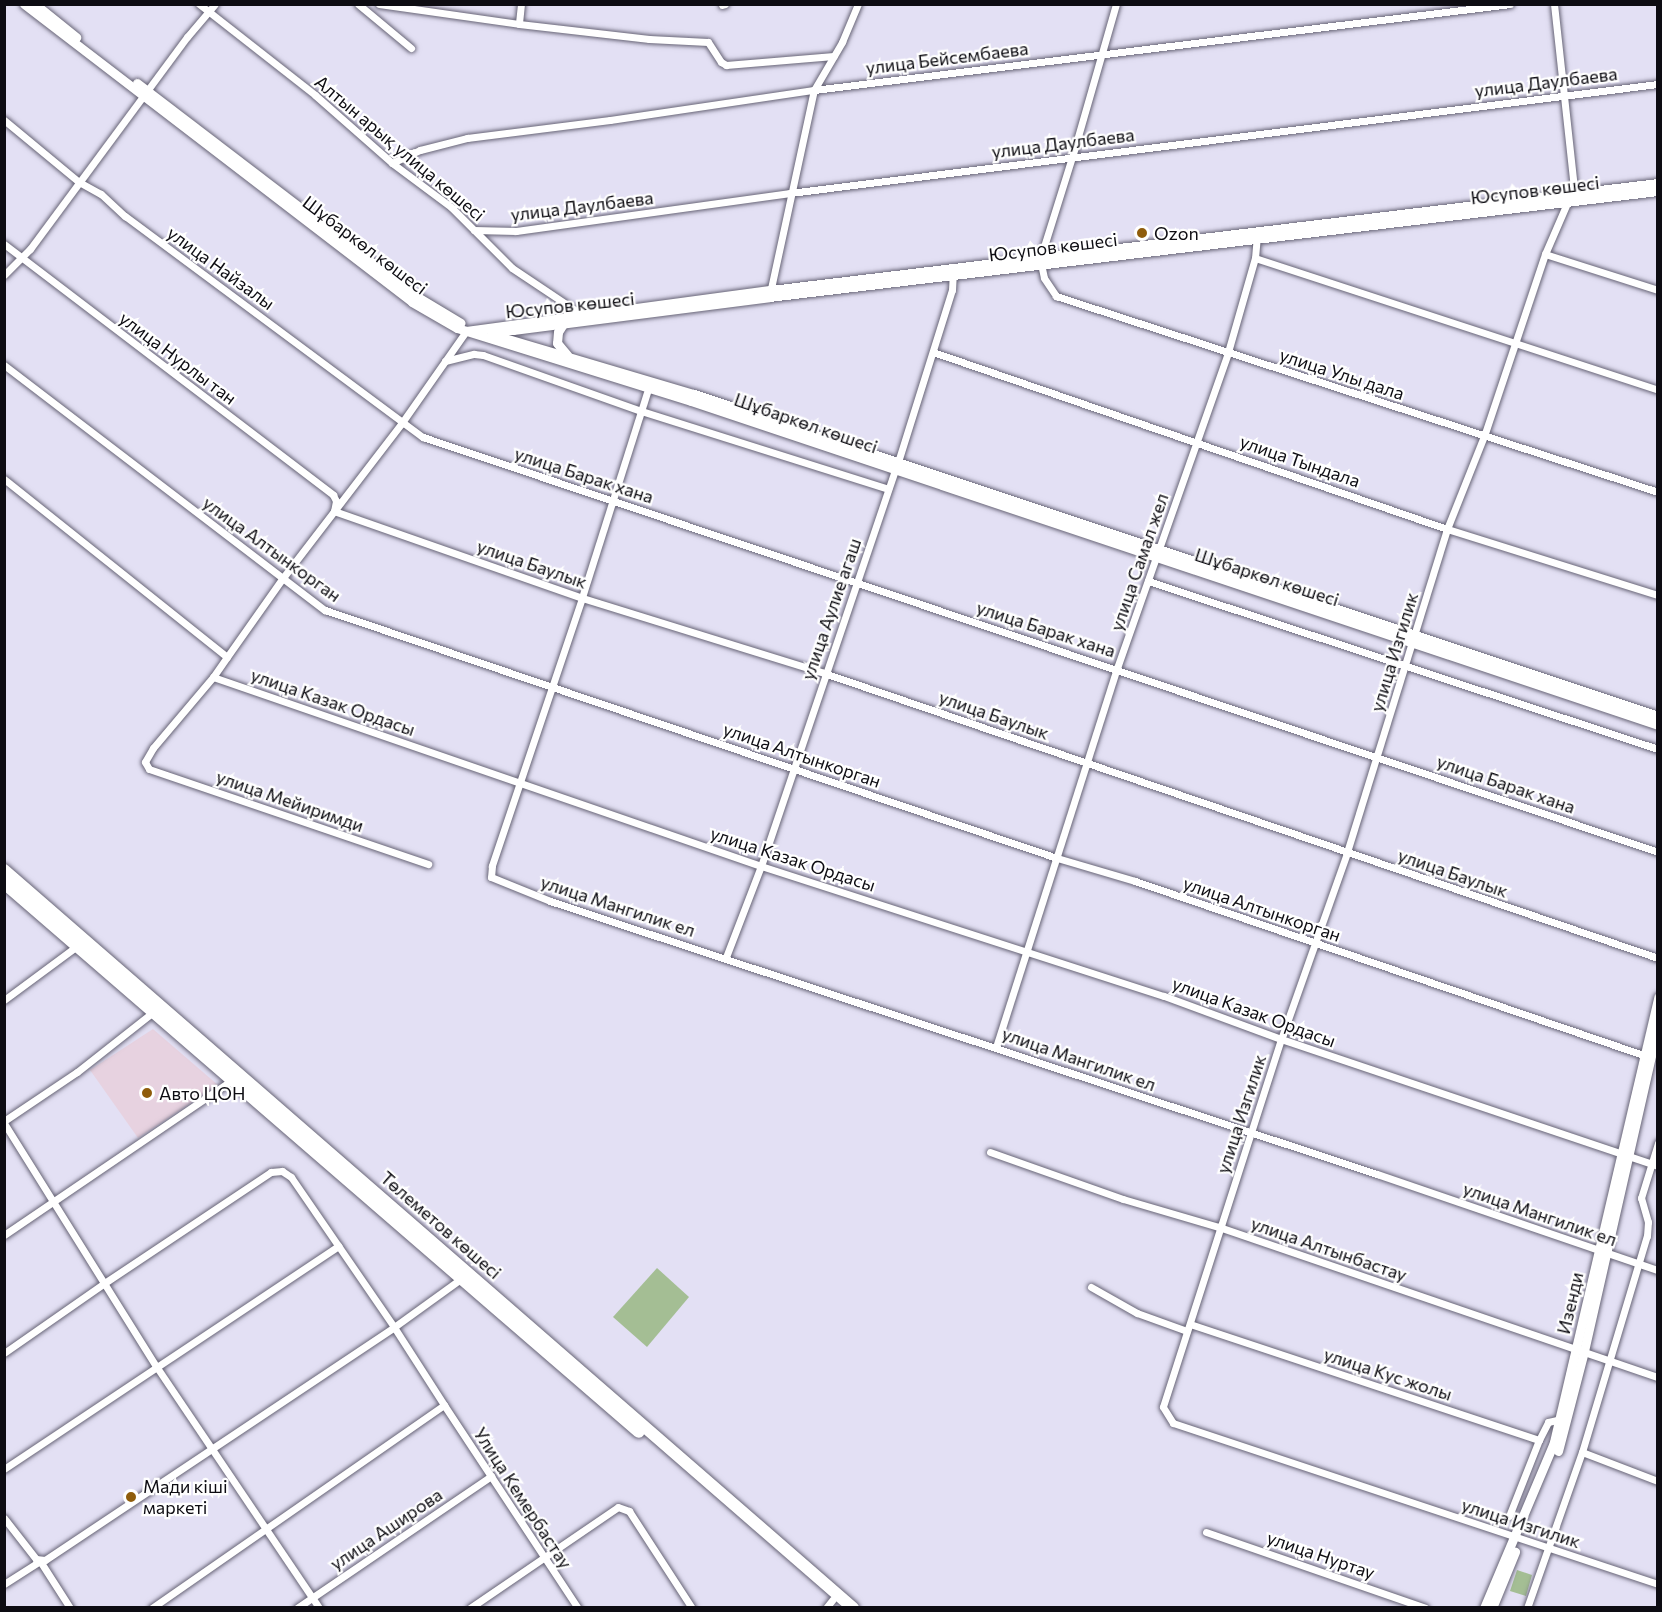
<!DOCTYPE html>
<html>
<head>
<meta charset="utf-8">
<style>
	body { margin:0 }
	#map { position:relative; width:1662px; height:1612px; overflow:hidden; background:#e3e0f4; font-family:Commissioner,sans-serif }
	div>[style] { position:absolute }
	.commercial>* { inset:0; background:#e7d2e0 }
	.green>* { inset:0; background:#a4be94 }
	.roads { filter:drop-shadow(0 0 2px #676476) drop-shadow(0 0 2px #676476) }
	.minor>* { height:7px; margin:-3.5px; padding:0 3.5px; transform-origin:3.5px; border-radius:3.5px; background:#fff }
	.tertiary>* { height:9px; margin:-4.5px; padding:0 4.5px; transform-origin:4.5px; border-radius:4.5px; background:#fff }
	.primary>* { height:12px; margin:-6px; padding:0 6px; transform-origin:6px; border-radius:6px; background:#fff }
	.dots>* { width:16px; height:16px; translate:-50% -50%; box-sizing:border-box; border:3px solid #fff; border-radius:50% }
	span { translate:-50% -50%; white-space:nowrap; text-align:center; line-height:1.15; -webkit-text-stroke:4.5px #fff; paint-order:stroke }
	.street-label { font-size:18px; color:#0d0c12 }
	.poi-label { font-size:18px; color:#0d0c12 }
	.left { translate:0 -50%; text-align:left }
	.frame { position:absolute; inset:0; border:6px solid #0d0c12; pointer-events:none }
</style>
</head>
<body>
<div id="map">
	<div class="commercial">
		<i style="clip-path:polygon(153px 1029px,218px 1085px,138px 1138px,90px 1070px)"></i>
	</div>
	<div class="green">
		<i style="clip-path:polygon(657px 1268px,689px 1297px,647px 1347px,613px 1317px)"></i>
		<i style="clip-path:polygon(1517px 1570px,1532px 1575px,1526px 1596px,1510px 1591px)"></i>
	</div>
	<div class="roads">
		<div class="minor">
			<i style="left:199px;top:4px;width:147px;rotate:38.1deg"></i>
			<i style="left:315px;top:95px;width:103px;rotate:41.4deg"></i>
			<i style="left:392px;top:163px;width:74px;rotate:36.7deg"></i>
			<i style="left:451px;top:207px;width:86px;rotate:45deg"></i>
			<i style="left:512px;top:268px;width:83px;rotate:33.7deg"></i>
			<i style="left:358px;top:4px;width:69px;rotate:39.7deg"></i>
			<i style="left:379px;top:4px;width:141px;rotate:8.1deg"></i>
			<i style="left:521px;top:4px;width:20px;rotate:96deg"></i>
			<i style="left:519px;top:24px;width:131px;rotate:6.6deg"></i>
			<i style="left:649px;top:39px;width:59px;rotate:2.9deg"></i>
			<i style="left:708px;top:42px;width:24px;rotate:57deg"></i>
			<i style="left:721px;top:62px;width:6px;rotate:31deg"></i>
			<i style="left:726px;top:65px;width:108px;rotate:-4.8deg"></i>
			<i style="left:1116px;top:4px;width:159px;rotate:106deg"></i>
			<i style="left:1072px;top:157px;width:107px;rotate:107.4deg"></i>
			<i style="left:1040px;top:259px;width:19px;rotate:78deg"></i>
			<i style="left:1044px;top:278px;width:22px;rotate:56deg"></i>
			<i style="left:1056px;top:296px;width:633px;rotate:18.03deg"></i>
			<i style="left:1554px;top:4px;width:184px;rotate:83.8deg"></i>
			<i style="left:1574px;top:187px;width:73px;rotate:113.4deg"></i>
			<i style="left:1545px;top:254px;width:192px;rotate:108.5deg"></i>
			<i style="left:1484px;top:436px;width:100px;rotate:111.7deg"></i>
			<i style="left:1447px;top:529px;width:339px;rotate:107.2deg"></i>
			<i style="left:1347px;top:853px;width:197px;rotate:109.5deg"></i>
			<i style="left:1281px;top:1039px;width:386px;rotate:107.8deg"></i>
			<i style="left:1163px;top:1407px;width:19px;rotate:58deg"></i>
			<i style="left:1173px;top:1423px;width:511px;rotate:18.36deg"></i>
			<i style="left:722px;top:5px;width:3px;rotate:-18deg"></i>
			<i style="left:4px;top:120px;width:97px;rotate:39.6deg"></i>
			<i style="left:79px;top:182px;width:25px;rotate:29deg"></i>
			<i style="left:101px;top:194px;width:33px;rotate:43deg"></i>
			<i style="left:125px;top:216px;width:371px;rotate:36.6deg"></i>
			<i style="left:423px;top:437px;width:1303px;rotate:18.57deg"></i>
			<i style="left:392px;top:163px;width:31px;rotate:-25deg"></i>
			<i style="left:420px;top:150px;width:49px;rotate:-14.3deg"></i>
			<i style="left:467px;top:138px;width:144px;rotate:-7.2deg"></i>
			<i style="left:610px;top:120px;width:206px;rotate:-8.4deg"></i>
			<i style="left:814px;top:90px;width:701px;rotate:-7.04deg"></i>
			<i style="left:474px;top:230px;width:42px;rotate:1.4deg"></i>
			<i style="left:516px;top:231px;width:277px;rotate:-7.9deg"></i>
			<i style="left:790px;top:193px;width:875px;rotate:-7.16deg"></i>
			<i style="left:4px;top:244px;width:414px;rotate:37.3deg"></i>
			<i style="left:333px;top:495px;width:7px;rotate:63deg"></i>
			<i style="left:336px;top:501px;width:10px;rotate:101deg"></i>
			<i style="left:334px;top:511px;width:263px;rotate:19.3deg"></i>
			<i style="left:582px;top:598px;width:253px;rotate:17.2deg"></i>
			<i style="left:824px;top:673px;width:881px;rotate:18.87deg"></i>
			<i style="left:1545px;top:254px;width:119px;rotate:17.7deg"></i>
			<i style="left:1255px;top:258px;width:424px;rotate:18.1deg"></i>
			<i style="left:4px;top:275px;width:37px;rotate:-45deg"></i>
			<i style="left:30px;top:249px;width:264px;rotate:-53.5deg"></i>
			<i style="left:187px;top:37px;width:43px;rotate:-49.7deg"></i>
			<i style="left:770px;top:293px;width:208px;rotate:-77.8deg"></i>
			<i style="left:814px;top:90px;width:56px;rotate:-59.7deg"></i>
			<i style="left:842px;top:42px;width:41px;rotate:-67.2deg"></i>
			<i style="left:933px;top:352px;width:544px;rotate:19deg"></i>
			<i style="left:1447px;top:529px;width:221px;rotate:17.4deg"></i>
			<i style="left:445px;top:361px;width:30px;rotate:-14deg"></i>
			<i style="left:474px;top:354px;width:9px;rotate:6deg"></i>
			<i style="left:483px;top:355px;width:168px;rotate:19.5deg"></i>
			<i style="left:641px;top:411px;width:259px;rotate:17.5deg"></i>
			<i style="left:4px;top:365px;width:404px;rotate:37.4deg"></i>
			<i style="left:325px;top:610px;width:773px;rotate:18.72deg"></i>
			<i style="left:1057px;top:858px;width:81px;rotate:16.4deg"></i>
			<i style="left:1135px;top:881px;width:543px;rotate:18.9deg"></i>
			<i style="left:650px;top:383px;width:225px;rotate:107.6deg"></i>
			<i style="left:582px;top:598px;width:283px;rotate:108.6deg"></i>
			<i style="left:492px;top:866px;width:11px;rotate:95deg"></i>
			<i style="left:491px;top:877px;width:64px;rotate:22.1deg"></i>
			<i style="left:550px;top:901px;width:871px;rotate:18.27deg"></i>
			<i style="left:1377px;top:1174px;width:297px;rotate:18.9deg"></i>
			<i style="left:4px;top:479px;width:285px;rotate:38.6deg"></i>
			<i style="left:227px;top:657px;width:24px;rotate:125deg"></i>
			<i style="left:213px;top:677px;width:580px;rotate:19.03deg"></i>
			<i style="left:761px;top:866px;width:423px;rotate:17.9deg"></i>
			<i style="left:1164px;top:996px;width:125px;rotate:20.2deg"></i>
			<i style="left:1281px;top:1039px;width:398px;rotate:18.6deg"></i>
			<i style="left:1148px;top:581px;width:537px;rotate:18.23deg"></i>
			<i style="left:227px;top:657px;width:95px;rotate:-54.8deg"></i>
			<i style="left:282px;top:579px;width:195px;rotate:-52.5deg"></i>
			<i style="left:401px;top:424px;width:113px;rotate:-55deg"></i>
			<i style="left:213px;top:677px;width:93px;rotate:130.2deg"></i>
			<i style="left:153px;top:748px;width:16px;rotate:120deg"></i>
			<i style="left:145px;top:762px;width:8px;rotate:60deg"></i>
			<i style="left:149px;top:769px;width:295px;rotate:18.8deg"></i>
			<i style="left:726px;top:957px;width:97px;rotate:-69deg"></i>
			<i style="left:761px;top:866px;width:427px;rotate:-71.3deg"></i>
			<i style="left:898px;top:462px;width:180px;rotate:-72.6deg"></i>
			<i style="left:952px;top:290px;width:19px;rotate:-87deg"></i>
			<i style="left:4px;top:1000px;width:91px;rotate:-36.5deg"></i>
			<i style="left:996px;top:1047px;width:398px;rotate:-72.3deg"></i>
			<i style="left:1117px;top:668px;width:335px;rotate:-70.6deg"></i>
			<i style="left:1228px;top:352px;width:98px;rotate:-74deg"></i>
			<i style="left:1255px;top:258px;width:22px;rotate:-85deg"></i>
			<i style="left:4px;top:1121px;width:88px;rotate:-33.9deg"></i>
			<i style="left:77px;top:1072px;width:97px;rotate:-38.3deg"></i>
			<i style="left:4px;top:1123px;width:287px;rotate:58deg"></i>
			<i style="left:156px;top:1366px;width:292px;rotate:56deg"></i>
			<i style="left:990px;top:1152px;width:141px;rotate:19.5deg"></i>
			<i style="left:1123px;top:1199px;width:100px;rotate:16.3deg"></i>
			<i style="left:1219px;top:1227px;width:464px;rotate:18.9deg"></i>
			<i style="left:4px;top:1235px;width:276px;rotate:-34.2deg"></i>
			<i style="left:1091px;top:1287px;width:53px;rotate:29.5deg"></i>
			<i style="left:1137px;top:1313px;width:53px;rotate:19.8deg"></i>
			<i style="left:1190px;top:1324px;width:368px;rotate:18.4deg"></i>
			<i style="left:1539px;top:1440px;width:20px;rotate:-63deg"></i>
			<i style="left:1548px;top:1422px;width:13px;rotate:-13deg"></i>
			<i style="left:4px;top:1353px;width:121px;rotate:-34.9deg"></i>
			<i style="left:103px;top:1284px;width:202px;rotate:-33.7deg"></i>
			<i style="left:271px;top:1172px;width:11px;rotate:-5deg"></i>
			<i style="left:282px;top:1171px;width:11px;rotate:34deg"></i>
			<i style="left:291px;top:1177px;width:182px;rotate:55.5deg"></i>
			<i style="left:394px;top:1327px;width:93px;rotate:57.3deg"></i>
			<i style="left:444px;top:1405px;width:356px;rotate:145.2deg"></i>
			<i style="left:444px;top:1405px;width:243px;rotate:56.6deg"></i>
			<i style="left:1582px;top:1452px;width:81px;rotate:20.9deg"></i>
			<i style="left:4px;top:1469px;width:402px;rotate:-33.7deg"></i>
			<i style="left:1509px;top:1516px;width:82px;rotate:-68.5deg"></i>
			<i style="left:4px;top:1518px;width:52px;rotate:52deg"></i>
			<i style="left:36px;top:1559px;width:9px;rotate:6deg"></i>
			<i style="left:45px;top:1560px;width:420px;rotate:-33.7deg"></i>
			<i style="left:394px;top:1327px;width:84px;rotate:-35.8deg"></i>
			<i style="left:1206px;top:1532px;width:232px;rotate:19.1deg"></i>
			<i style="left:4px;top:1584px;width:43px;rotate:-32.6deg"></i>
			<i style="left:40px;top:1561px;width:56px;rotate:57.4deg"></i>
			<i style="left:297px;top:1608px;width:235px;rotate:-34.2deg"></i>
			<i style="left:470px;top:1608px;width:179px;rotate:-34.3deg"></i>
			<i style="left:618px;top:1507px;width:12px;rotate:20deg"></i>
			<i style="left:629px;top:1511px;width:116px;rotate:57deg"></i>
			<i style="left:826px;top:1608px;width:11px;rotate:-52deg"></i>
			<i style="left:1527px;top:1608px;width:165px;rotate:-70.6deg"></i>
			<i style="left:1582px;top:1452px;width:226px;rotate:-73.3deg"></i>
			<i style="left:1647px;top:1236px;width:14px;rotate:-86deg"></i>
			<i style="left:1648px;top:1222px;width:25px;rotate:-106deg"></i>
			<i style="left:1641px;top:1198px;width:58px;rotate:-72.8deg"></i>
		</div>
		<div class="tertiary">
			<i style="left:24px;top:4px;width:489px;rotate:37.5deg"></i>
			<i style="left:412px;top:302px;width:52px;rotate:30deg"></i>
			<i style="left:457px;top:328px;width:245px;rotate:17.3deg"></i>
			<i style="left:691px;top:401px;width:1020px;rotate:18.52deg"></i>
			<i style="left:35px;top:4px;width:53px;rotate:38.8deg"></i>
			<i style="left:137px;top:83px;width:351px;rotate:37.4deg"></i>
			<i style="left:416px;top:296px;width:52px;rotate:31deg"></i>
			<i style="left:563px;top:324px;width:9px;rotate:122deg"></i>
			<i style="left:558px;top:332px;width:11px;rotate:95deg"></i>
			<i style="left:557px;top:343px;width:16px;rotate:50deg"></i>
			<i style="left:498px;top:330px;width:15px"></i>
			<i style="left:513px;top:330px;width:258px;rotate:-7.3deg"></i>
			<i style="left:769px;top:297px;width:895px;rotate:-6.8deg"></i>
			<i style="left:466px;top:331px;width:308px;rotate:-7.7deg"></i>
			<i style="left:771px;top:290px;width:893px;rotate:-6.88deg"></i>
			<i style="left:491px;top:334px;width:212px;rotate:16.5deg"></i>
			<i style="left:694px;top:394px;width:1016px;rotate:18.47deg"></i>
			<i style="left:1558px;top:1451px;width:103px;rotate:-75.4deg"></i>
			<i style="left:1584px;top:1351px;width:333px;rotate:-77.2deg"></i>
			<i style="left:1484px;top:1608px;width:180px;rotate:-67.1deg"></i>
			<i style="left:1554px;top:1442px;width:457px;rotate:-76.8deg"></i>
			<i style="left:1492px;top:1608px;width:61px;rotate:-67.7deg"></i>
		</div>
		<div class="primary">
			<i style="left:4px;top:870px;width:1125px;rotate:41deg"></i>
			<i style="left:4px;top:883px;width:839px;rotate:40.85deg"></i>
		</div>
	</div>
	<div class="dots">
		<i style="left:1142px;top:233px;background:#8f5c0b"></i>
		<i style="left:147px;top:1093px;background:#8f5c0b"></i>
		<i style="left:131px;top:1497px;background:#8f5c0b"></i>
	</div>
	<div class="street-label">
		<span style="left:947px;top:58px;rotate:-7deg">улица Бейсембаева</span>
		<span style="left:1546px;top:82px;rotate:-7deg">улица Даулбаева</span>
		<span style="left:1063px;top:143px;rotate:-7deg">улица Даулбаева</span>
		<span style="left:400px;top:148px;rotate:40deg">Алтын арық улица көшесі</span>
		<span style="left:1535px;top:190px;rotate:-7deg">Юсупов көшесі</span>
		<span style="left:582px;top:206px;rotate:-7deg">улица Даулбаева</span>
		<span style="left:365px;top:245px;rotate:37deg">Шұбаркөл көшесі</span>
		<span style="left:1053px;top:247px;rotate:-7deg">Юсупов көшесі</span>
		<span style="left:221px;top:268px;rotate:36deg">улица Найзалы</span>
		<span style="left:570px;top:305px;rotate:-6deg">Юсупов көшесі</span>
		<span style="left:178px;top:358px;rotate:37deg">улица Нурлы тан</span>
		<span style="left:1342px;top:374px;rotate:18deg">улица Улы дала</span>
		<span style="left:806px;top:423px;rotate:19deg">Шұбаркөл көшесі</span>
		<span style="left:1300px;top:461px;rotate:19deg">улица Тындала</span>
		<span style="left:584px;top:475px;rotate:18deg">улица Барак хана</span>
		<span style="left:272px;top:549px;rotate:36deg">улица Алтынкорган</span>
		<span style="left:1139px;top:562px;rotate:-71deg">улица Самал жел</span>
		<span style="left:532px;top:564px;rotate:19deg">улица Баулык</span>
		<span style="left:1267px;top:577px;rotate:18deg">Шұбаркөл көшесі</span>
		<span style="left:831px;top:609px;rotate:-71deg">улица Аулие агаш</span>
		<span style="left:1046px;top:629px;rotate:18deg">улица Барак хана</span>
		<span style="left:1394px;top:652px;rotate:-73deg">улица Изгилик</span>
		<span style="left:333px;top:702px;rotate:19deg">улица Казак Ордасы</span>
		<span style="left:994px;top:715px;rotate:19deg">улица Баулык</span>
		<span style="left:802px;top:755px;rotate:19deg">улица Алтынкорган</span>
		<span style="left:1506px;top:784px;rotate:19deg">улица Барак хана</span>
		<span style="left:290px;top:801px;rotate:19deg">улица Мейиримди</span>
		<span style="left:793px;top:859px;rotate:18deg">улица Казак Ордасы</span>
		<span style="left:1453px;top:873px;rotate:19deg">улица Баулык</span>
		<span style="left:618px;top:906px;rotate:18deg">улица Мангилик ел</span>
		<span style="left:1262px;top:909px;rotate:19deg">улица Алтынкорган</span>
		<span style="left:1254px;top:1012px;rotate:20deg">улица Казак Ордасы</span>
		<span style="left:1079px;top:1059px;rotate:19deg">улица Мангилик ел</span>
		<span style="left:1241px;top:1114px;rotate:-72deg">улица Изгилик</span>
		<span style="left:1540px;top:1214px;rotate:19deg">улица Мангилик ел</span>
		<span style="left:441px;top:1225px;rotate:41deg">Төлеметов көшесі</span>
		<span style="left:1329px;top:1249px;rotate:19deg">улица Алтынбастау</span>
		<span style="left:1570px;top:1303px;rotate:-77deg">Изенди</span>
		<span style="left:1388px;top:1374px;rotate:18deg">улица Кус жолы</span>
		<span style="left:523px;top:1498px;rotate:57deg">Улица Кемербастау</span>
		<span style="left:1521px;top:1523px;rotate:18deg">улица Изгилик</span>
		<span style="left:386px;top:1529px;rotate:-34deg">улица Аширова</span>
		<span style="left:1321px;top:1555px;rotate:19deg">улица Нуртау</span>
	</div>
	<div class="poi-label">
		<span class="left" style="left:1154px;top:233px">Ozon</span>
		<span class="left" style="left:159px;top:1093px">Авто ЦОН</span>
		<span class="left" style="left:143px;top:1497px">Мади кіші<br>маркеті</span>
	</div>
	<div class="frame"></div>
</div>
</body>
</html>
